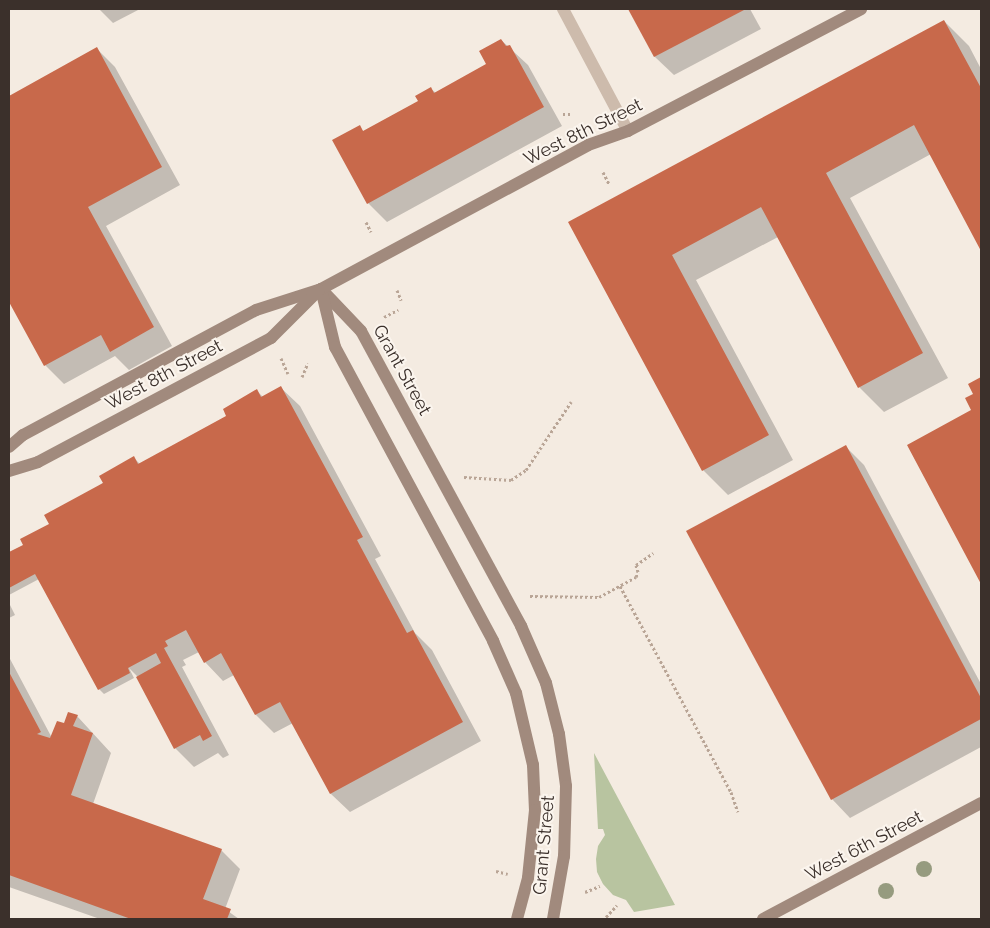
<!DOCTYPE html>
<html>
<head>
<meta charset="utf-8">
<style>
	body { margin:0 }
	#map { position:relative; width:990px; height:928px; overflow:hidden; background:#f4ebe1; font-family:Raleway,sans-serif }
	div>[style] { position:absolute }
	.green>* { inset:0; background:#b8c4a0 }
	.shadow>* { inset:0; background:#0003 }
	.building>* { inset:0; background:#c8694b }
	.path>* { height:3px; margin-top:-1.5px; transform-origin:0; background:repeating-linear-gradient(90deg,#b9a596 0 2.5px,transparent 0 5px) }
	.street>* { height:12px; margin:-6px; padding:0 6px; transform-origin:6px; border-radius:6px; background:#cdbbac }
	.secondary>* { height:12px; margin:-6px; padding:0 6px; transform-origin:6px; border-radius:6px; background:#a18a7d }
	.trees>* { width:16px; height:16px; margin:-8px; border-radius:50%; background:#969b7f }
	span { translate:-50% -50%; white-space:nowrap; text-align:center; line-height:1.15; -webkit-text-stroke:4px #fbf5ee; paint-order:stroke }
	.street-label { font-size:18px; color:#3b302b }
	.frame { position:absolute; inset:0; border:10px solid #3b302b; pointer-events:none }
</style>
</head>
<body>
<div id="map">
	<div class="green">
		<i style="clip-path:polygon(594px 753px,675px 905px,634px 912px,626px 900px,613px 895px,603px 884px,597px 872px,596px 859px,598px 846px,605px 835px,603px 829px,598px 829px)"></i>
	</div>
	<div class="shadow">
		<i style="clip-path:polygon(99px 9px,140px 9px,113px 23px)"></i>
		<i style="clip-path:polygon(629px 9px,750px 9px,761px 29px,674px 75px,655px 57px)"></i>
		<i style="clip-path:polygon(944px 21px,969px 46px,981px 69px,981px 248px,931px 154px,850px 198px,948px 378px,884px 412px,859px 387px,778px 237px,696px 280px,793px 460px,728px 495px,703px 470px,570px 222px)"></i>
		<i style="clip-path:polygon(501px 40px,528px 65px,562px 126px,387px 222px,368px 203px,359px 127px,364px 132px,419px 102px,431px 89px,436px 93px,488px 65px)"></i>
		<i style="clip-path:polygon(97px 49px,115px 67px,180px 185px,106px 226px,172px 346px,129px 370px,115px 356px,64px 384px,45px 365px,9px 299px,9px 97px)"></i>
		<i style="clip-path:polygon(981px 379px,981px 581px,908px 446px,973px 411px,975px 394px,970px 385px)"></i>
		<i style="clip-path:polygon(281px 388px,300px 406px,381px 556px,375px 559px,415px 633px,432px 650px,481px 741px,350px 812px,331px 794px,293px 723px,274px 733px,256px 715px,234px 675px,223px 681px,205px 662px,199px 652px,183px 660px,186px 665px,182px 667px,229px 755px,223px 758px,218px 753px,194px 767px,175px 748px,138px 677px,129px 668px,134px 678px,104px 694px,99px 689px,39px 579px,9px 595px,9px 554px,24px 546px,134px 458px,140px 464px,228px 417px,257px 391px,263px 397px)"></i>
		<i style="clip-path:polygon(845px 446px,864px 465px,981px 684px,981px 747px,850px 818px,832px 799px)"></i>
		<i style="clip-path:polygon(9px 603px,15px 615px,9px 618px)"></i>
		<i style="clip-path:polygon(9px 657px,52px 738px,77px 716px,111px 753px,93px 804px,221px 850px,240px 869px,225px 909px,239px 919px,100px 919px,9px 887px)"></i>
	</div>
	<div class="building">
		<i style="clip-path:polygon(628px 9px,743px 9px,744px 10px,654px 57px)"></i>
		<i style="clip-path:polygon(944px 20px,981px 88px,981px 251px,914px 125px,826px 173px,923px 353px,858px 388px,761px 207px,672px 255px,769px 435px,702px 471px,568px 222px)"></i>
		<i style="clip-path:polygon(501px 39px,506px 46px,510px 45px,544px 107px,367px 204px,332px 140px,360px 125px,363px 131px,418px 101px,415px 96px,431px 87px,434px 93px,486px 64px,479px 51px)"></i>
		<i style="clip-path:polygon(97px 47px,162px 167px,88px 207px,154px 327px,110px 352px,101px 335px,44px 366px,9px 302px,9px 96px)"></i>
		<i style="clip-path:polygon(981px 377px,981px 584px,907px 445px,971px 410px,965px 398px,973px 394px,968px 384px)"></i>
		<i style="clip-path:polygon(281px 386px,363px 537px,357px 540px,407px 633px,413px 630px,463px 722px,330px 794px,280px 702px,255px 715px,221px 653px,204px 663px,186px 630px,165px 641px,168px 646px,164px 648px,212px 736px,203px 741px,200px 735px,174px 749px,136px 677px,161px 663px,156px 653px,128px 668px,130px 673px,98px 690px,35px 574px,9px 588px,9px 552px,23px 545px,20px 539px,49px 524px,44px 515px,103px 483px,99px 476px,134px 456px,138px 464px,226px 416px,223px 409px,257px 389px,261px 397px)"></i>
		<i style="clip-path:polygon(846px 445px,981px 698px,981px 719px,831px 800px,686px 531px)"></i>
		<i style="clip-path:polygon(9px 672px,41px 732px,37px 734px,50px 738px,57px 721px,64px 723px,68px 712px,78px 715px,73px 726px,93px 733px,71px 795px,222px 849px,203px 899px,231px 909px,227px 919px,131px 919px,9px 875px)"></i>
	</div>
	<div class="path">
		<i style="left:563px;top:114px;width:9px"></i>
		<i style="left:603px;top:172px;width:13px;rotate:63deg"></i>
		<i style="left:366px;top:222px;width:11px;rotate:63deg"></i>
		<i style="left:397px;top:290px;width:11px;rotate:68deg"></i>
		<i style="left:384px;top:317px;width:16px;rotate:-27deg"></i>
		<i style="left:281px;top:358px;width:17px;rotate:66deg"></i>
		<i style="left:302px;top:377px;width:15px;rotate:-67deg"></i>
		<i style="left:464px;top:477px;width:47px;rotate:3.7deg"></i>
		<i style="left:511px;top:480px;width:18px;rotate:-34deg"></i>
		<i style="left:526px;top:470px;width:82px;rotate:-56.5deg"></i>
		<i style="left:620px;top:586px;width:234px;rotate:61.7deg"></i>
		<i style="left:731px;top:792px;width:21px;rotate:71deg"></i>
		<i style="left:530px;top:596px;width:69px;rotate:0.8deg"></i>
		<i style="left:599px;top:597px;width:42px;rotate:-28.4deg"></i>
		<i style="left:636px;top:577px;width:5px;rotate:-68deg"></i>
		<i style="left:638px;top:572px;width:7px;rotate:-106deg"></i>
		<i style="left:636px;top:565px;width:21px;rotate:-35deg"></i>
		<i style="left:496px;top:871px;width:12px;rotate:14deg"></i>
		<i style="left:585px;top:892px;width:16px;rotate:-22deg"></i>
		<i style="left:606px;top:917px;width:16px;rotate:-47deg"></i>
	</div>
	<div class="street">
		<i style="left:563px;top:9px;width:138px;rotate:62deg"></i>
	</div>
	<div class="secondary">
		<i style="left:321px;top:289px;width:58px;rotate:46.4deg"></i>
		<i style="left:361px;top:331px;width:336px;rotate:61.5deg"></i>
		<i style="left:521px;top:626px;width:62px;rotate:66.3deg"></i>
		<i style="left:546px;top:683px;width:53px;rotate:75.7deg"></i>
		<i style="left:559px;top:734px;width:52px;rotate:82.3deg"></i>
		<i style="left:566px;top:786px;width:70px;rotate:91.6deg"></i>
		<i style="left:564px;top:856px;width:64px;rotate:99.9deg"></i>
		<i style="left:321px;top:289px;width:60px;rotate:76.4deg"></i>
		<i style="left:335px;top:347px;width:334px;rotate:61.7deg"></i>
		<i style="left:493px;top:641px;width:57px;rotate:66.1deg"></i>
		<i style="left:516px;top:693px;width:74px;rotate:76.7deg"></i>
		<i style="left:533px;top:765px;width:45px;rotate:87.5deg"></i>
		<i style="left:535px;top:810px;width:68px;rotate:95.9deg"></i>
		<i style="left:528px;top:878px;width:42px;rotate:105deg"></i>
		<i style="left:9px;top:447px;width:18px;rotate:-41deg"></i>
		<i style="left:23px;top:435px;width:264px;rotate:-28.2deg"></i>
		<i style="left:256px;top:310px;width:68px;rotate:-17.9deg"></i>
		<i style="left:321px;top:289px;width:303px;rotate:-28.3deg"></i>
		<i style="left:588px;top:145px;width:42px;rotate:-19.3deg"></i>
		<i style="left:628px;top:131px;width:263px;rotate:-27.6deg"></i>
		<i style="left:9px;top:471px;width:30px;rotate:-17deg"></i>
		<i style="left:38px;top:462px;width:264px;rotate:-28deg"></i>
		<i style="left:271px;top:338px;width:68px;rotate:-45deg"></i>
		<i style="left:763px;top:919px;width:247px;rotate:-28deg"></i>
	</div>
	<div class="trees">
		<i style="left:924px;top:869px"></i>
		<i style="left:886px;top:891px"></i>
	</div>
	<div class="street-label">
		<span style="left:583px;top:132px;rotate:-26deg">West 8th Street</span>
		<span style="left:402px;top:370px;rotate:61deg">Grant Street</span>
		<span style="left:164px;top:375px;rotate:-28deg">West 8th Street</span>
		<span style="left:544px;top:845px;rotate:-85deg">Grant Street</span>
		<span style="left:864px;top:846px;rotate:-28deg">West 6th Street</span>
	</div>
	<div class="frame"></div>
</div>
</body>
</html>
